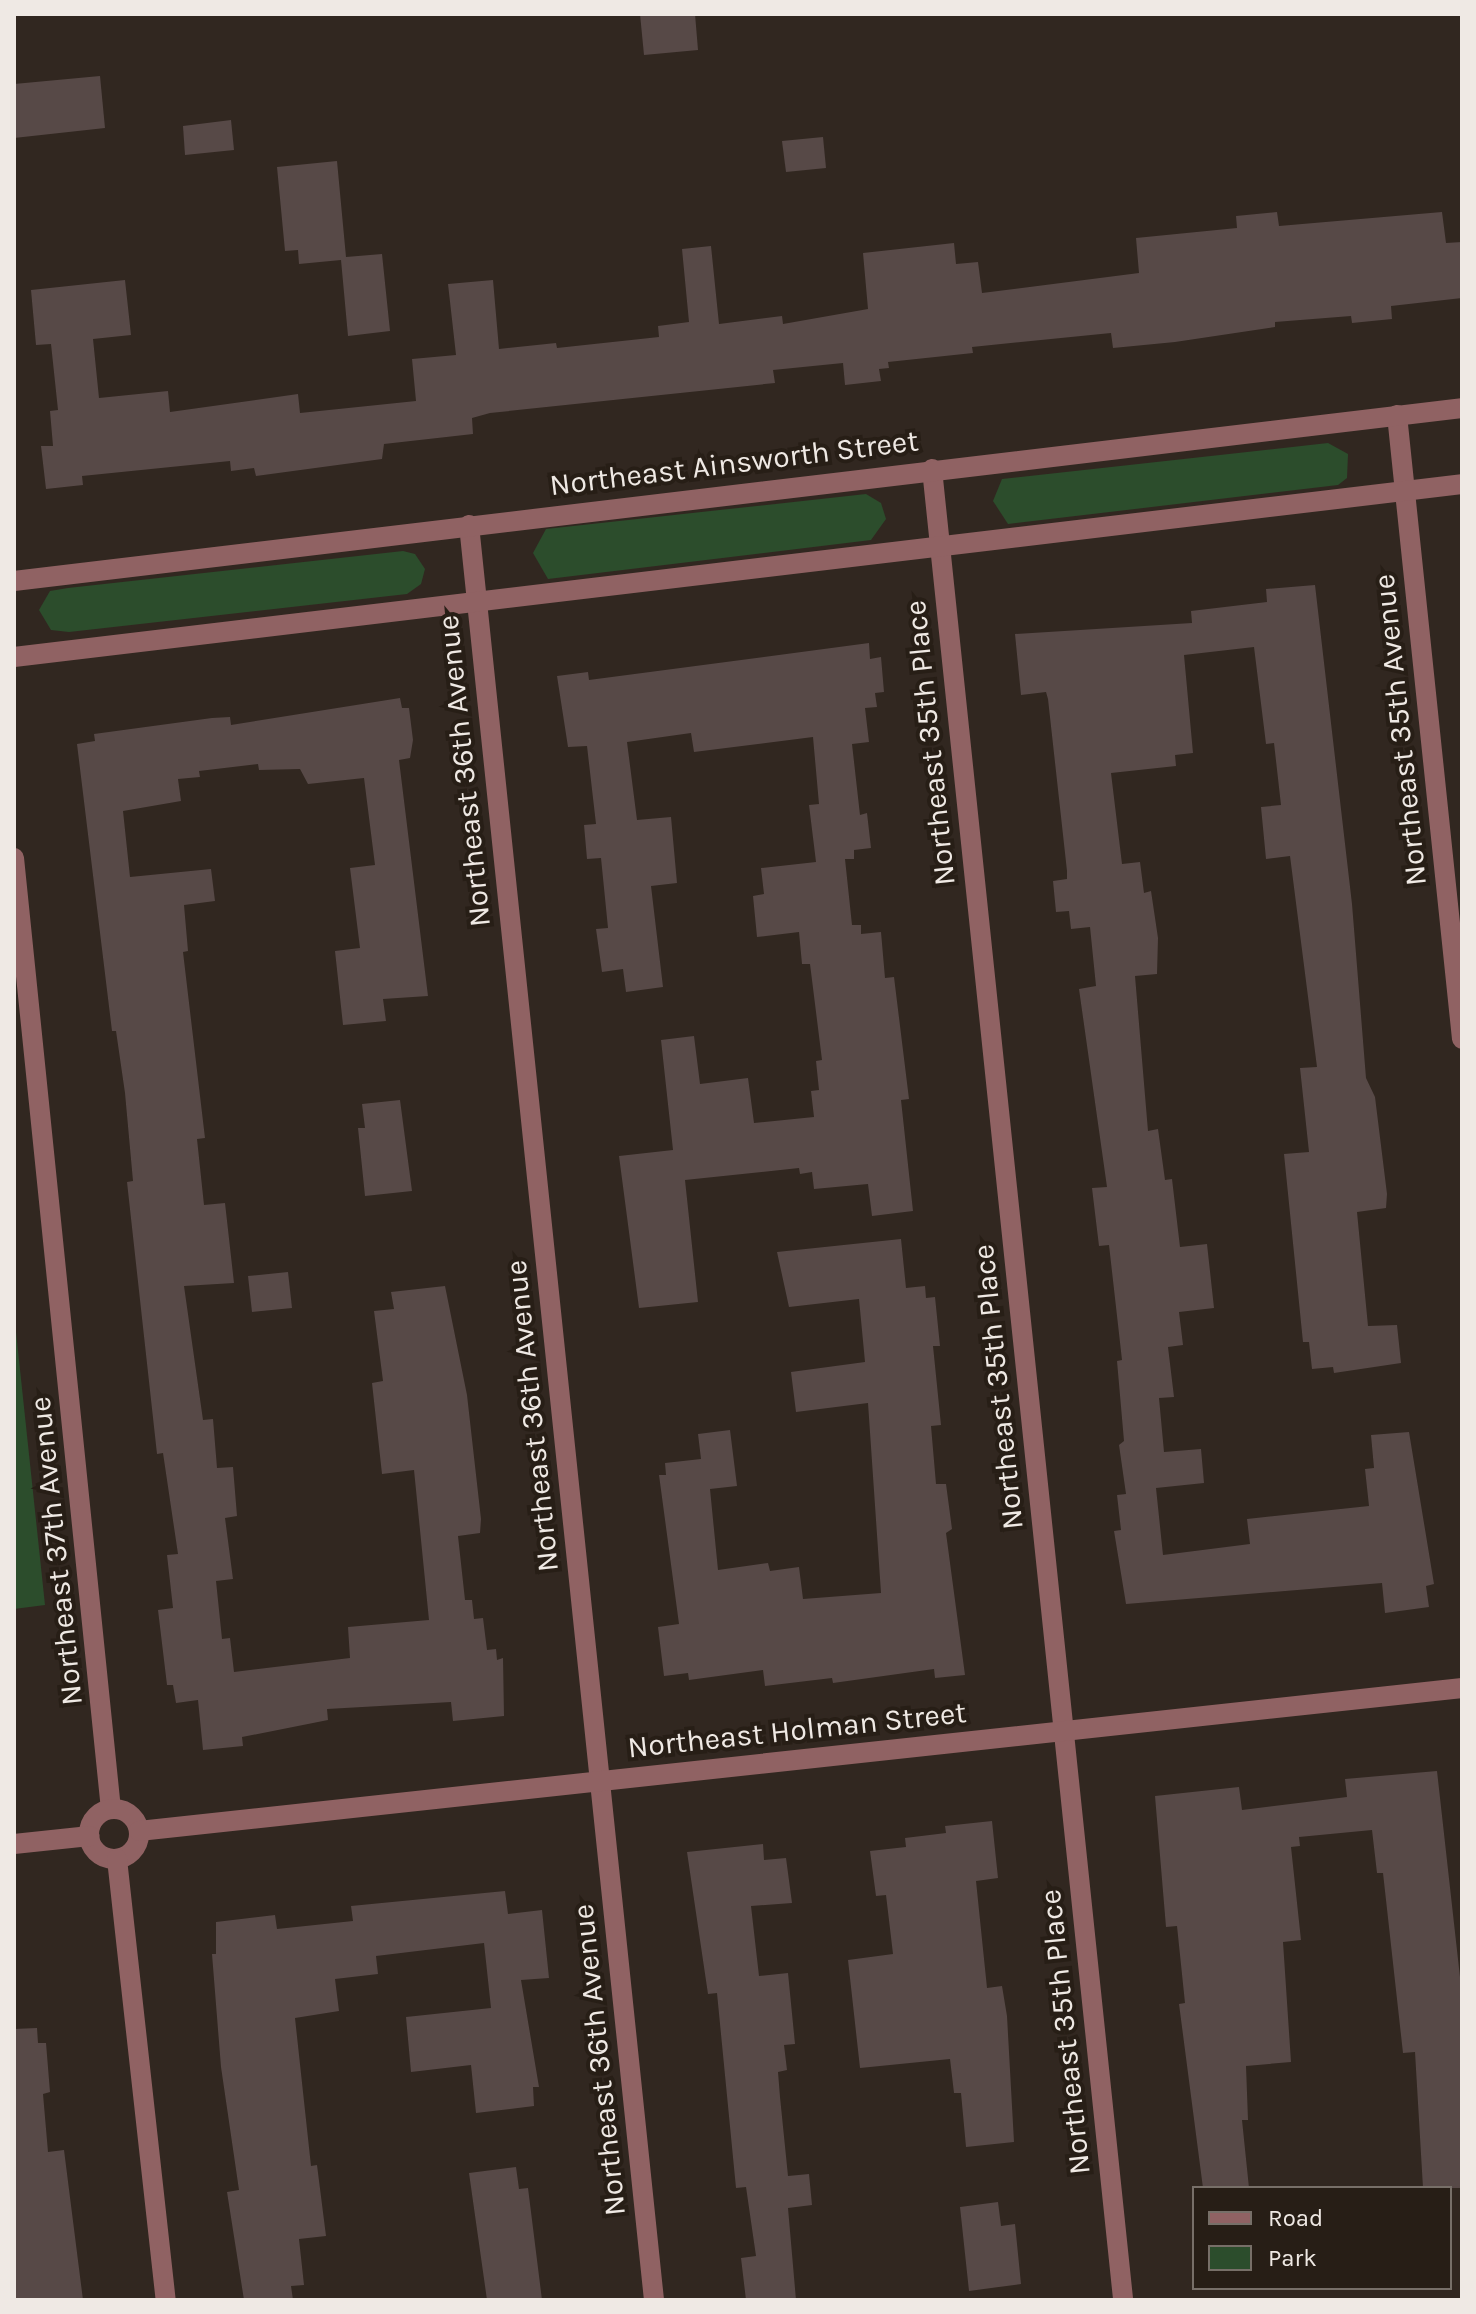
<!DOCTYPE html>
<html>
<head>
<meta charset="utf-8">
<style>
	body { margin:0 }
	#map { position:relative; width:1476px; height:2314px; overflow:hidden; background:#312720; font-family:Karla,sans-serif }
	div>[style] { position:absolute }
	.green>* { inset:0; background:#2c4d2c }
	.building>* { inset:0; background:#574947 }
	.minor>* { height:20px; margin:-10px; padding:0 10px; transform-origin:10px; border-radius:10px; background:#906263 }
	.minor>.ring { margin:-10px; padding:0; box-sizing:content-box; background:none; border:20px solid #906263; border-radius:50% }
	span { translate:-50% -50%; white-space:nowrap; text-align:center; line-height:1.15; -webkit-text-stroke:8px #271e16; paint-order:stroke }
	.street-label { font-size:30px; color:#efe9e4 }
	.frame { position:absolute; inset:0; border:16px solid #efe9e4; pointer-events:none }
	.legend { position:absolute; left:1192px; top:2186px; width:260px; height:104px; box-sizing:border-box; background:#271e16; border:2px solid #776f68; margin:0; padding:10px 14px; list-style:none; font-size:24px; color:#efe9e4 }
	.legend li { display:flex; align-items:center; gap:16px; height:40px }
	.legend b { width:40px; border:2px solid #776f68 }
</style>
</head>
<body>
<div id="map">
	<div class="green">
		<i style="clip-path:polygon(1328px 443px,1348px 454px,1347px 478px,1338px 485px,1008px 524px,993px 501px,1002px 479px)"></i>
		<i style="clip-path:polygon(866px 494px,881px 503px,886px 519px,871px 540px,548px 579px,533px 553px,546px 529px)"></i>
		<i style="clip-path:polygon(403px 551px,415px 554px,425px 569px,421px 584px,407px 594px,69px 632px,51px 630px,39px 610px,50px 591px,68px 588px)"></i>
		<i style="clip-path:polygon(14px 1313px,45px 1605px,14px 1609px)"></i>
	</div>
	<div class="building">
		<i style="clip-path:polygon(640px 14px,695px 14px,698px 50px,644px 55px)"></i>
		<i style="clip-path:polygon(100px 76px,105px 128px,14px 138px,14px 84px)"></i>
		<i style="clip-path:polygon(231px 120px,234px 150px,185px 155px,183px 126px)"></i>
		<i style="clip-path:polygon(823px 137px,826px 168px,786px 172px,782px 141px)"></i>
		<i style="clip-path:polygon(337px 161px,346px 257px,382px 254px,390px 331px,348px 336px,341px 260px,299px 264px,298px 250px,285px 251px,277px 167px)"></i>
		<i style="clip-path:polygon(1277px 212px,1279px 226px,1442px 212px,1446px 243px,1462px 242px,1462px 298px,1391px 306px,1392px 319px,1352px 323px,1351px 316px,1275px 322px,1275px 327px,1175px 342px,1113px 348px,1111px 333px,972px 347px,973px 353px,888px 362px,889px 368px,879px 369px,881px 381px,845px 385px,843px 363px,773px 370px,775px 383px,490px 413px,472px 418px,473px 434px,384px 444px,382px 459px,256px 476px,254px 468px,231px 471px,230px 461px,82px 476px,83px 485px,46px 489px,41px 446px,53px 446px,50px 411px,58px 410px,51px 344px,36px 345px,31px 290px,125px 280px,131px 335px,93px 339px,99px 398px,168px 391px,170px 412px,298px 394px,300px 413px,416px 401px,412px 359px,456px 355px,448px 284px,493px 280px,499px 349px,556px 343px,557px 348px,659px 337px,658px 326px,689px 322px,682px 249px,711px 246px,719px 324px,782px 316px,783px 324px,868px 309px,863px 253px,954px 243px,956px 264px,978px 262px,982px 293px,1139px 273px,1136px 238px,1237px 228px,1236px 216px)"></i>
		<i style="clip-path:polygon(1315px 585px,1352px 904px,1366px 1078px,1375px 1097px,1387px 1194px,1386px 1208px,1357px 1212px,1368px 1326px,1397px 1325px,1401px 1363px,1334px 1373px,1333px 1367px,1312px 1369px,1309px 1342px,1303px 1342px,1284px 1154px,1309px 1152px,1300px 1068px,1317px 1067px,1290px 856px,1266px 859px,1261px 807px,1281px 805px,1274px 743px,1266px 744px,1254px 647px,1184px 655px,1193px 753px,1175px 755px,1176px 766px,1111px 773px,1122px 864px,1140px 862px,1144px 893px,1151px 891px,1158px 938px,1157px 974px,1135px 976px,1148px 1131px,1158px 1129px,1165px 1180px,1172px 1179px,1180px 1247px,1207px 1244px,1214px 1308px,1179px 1312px,1183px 1345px,1168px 1347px,1174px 1397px,1159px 1398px,1164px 1452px,1201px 1449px,1204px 1483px,1156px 1488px,1163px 1555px,1250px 1544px,1247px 1519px,1369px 1506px,1365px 1469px,1374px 1468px,1371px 1435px,1409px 1432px,1434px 1584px,1426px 1586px,1429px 1607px,1385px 1613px,1382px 1583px,1126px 1604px,1114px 1531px,1121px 1530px,1117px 1495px,1126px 1494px,1119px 1445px,1124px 1441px,1117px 1361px,1122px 1360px,1109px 1245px,1099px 1246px,1095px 1213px,1092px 1188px,1107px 1187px,1079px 989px,1096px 986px,1090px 927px,1071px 929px,1069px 911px,1056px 912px,1053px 881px,1067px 879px,1067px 871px,1048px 699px,1046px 692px,1021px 695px,1015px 634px,1192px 623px,1191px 611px,1267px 602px,1266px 589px)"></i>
		<i style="clip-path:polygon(869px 643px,870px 659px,881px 657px,884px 692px,875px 693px,877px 707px,865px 708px,869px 742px,852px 744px,860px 815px,867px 813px,871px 848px,854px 850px,854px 859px,845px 859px,852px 925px,861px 925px,861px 934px,881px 932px,885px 978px,894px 977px,909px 1099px,901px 1100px,913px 1211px,872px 1216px,868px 1184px,814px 1189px,812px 1172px,800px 1174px,799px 1168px,685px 1180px,698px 1302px,639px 1308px,619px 1156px,673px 1150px,661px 1040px,694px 1036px,700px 1084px,748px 1078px,754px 1123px,814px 1117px,811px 1091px,819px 1090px,816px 1061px,822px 1060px,810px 964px,802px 964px,799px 932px,757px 937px,753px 896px,764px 894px,761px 868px,816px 862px,809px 805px,819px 804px,813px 737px,694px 752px,691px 733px,627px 742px,637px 820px,671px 817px,677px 883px,651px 886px,663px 987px,626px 992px,623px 969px,602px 972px,596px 929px,608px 928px,601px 858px,587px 859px,584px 825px,596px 824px,587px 746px,568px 747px,557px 676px,588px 672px,589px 680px)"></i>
		<i style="clip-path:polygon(400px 698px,402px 708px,409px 708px,413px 740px,410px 758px,399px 760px,428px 996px,383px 999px,386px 1021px,343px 1025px,335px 951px,360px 948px,350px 868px,375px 865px,364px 778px,308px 784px,300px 769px,259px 770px,258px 764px,199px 771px,200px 777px,178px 779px,181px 801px,123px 811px,130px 877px,211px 869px,215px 901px,184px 905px,188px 951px,183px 952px,205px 1138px,197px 1139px,204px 1205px,225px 1203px,234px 1283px,184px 1286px,203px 1420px,213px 1419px,217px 1468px,233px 1467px,237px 1516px,225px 1518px,233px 1579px,216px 1581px,222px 1639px,230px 1638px,234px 1672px,350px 1658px,348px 1627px,429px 1620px,414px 1470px,382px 1474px,372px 1383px,383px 1381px,374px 1311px,394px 1309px,391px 1292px,445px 1286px,467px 1395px,481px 1519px,480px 1533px,458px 1536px,465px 1600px,472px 1600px,474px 1619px,483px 1618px,487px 1650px,496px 1649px,497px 1660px,503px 1658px,504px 1716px,453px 1721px,451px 1702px,327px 1709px,328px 1720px,242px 1737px,243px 1746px,203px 1750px,198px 1700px,176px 1703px,173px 1685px,167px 1685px,158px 1610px,173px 1608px,167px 1555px,178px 1554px,163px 1453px,157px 1454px,127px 1182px,133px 1181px,125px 1093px,116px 1031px,112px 1031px,77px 744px,95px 741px,94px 734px,212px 718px,230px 717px,231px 725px)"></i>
		<i style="clip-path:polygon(400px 1100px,412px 1191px,365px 1196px,358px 1128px,365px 1128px,362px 1104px)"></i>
		<i style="clip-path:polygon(901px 1239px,906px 1288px,925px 1286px,926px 1298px,935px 1297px,940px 1346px,933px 1346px,941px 1425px,931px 1426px,936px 1484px,946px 1484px,952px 1529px,946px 1533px,965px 1675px,935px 1678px,934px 1669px,833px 1683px,832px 1678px,765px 1686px,763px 1670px,689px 1680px,688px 1673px,664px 1676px,658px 1627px,679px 1624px,659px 1475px,666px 1475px,665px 1463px,701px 1459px,698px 1434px,730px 1430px,737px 1486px,710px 1489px,718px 1570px,768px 1563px,770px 1571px,799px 1567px,803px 1599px,881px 1593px,868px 1403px,796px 1412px,791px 1372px,865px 1362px,859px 1299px,789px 1307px,777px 1252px)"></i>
		<i style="clip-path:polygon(288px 1272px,292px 1308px,252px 1312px,248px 1276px)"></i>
		<i style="clip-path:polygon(1437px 1771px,1462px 1995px,1462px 2188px,1423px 2188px,1415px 2052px,1403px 2053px,1383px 1873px,1377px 1873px,1372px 1830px,1299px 1837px,1300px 1846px,1291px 1847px,1301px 1940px,1283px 1942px,1291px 2062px,1246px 2066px,1248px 2120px,1242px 2120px,1249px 2188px,1203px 2188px,1179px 2004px,1185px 2003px,1177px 1926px,1166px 1927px,1155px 1796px,1239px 1787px,1242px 1810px,1347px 1797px,1345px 1779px)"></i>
		<i style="clip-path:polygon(992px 1821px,998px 1878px,976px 1881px,987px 1988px,1002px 1986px,1007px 2016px,1014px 2142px,966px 2147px,961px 2093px,954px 2093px,950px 2059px,860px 2068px,848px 1960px,893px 1954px,886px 1895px,876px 1896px,870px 1851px,906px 1847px,905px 1838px,946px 1833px,945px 1826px)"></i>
		<i style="clip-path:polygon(763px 1844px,764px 1860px,786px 1858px,792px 1903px,751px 1906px,759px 1976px,788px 1973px,795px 2044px,784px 2045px,787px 2070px,778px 2072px,780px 2097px,788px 2176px,809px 2174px,812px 2205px,788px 2208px,796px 2300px,746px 2300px,741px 2258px,756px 2256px,746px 2187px,736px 2188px,717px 1993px,708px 1994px,687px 1852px)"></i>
		<i style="clip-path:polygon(505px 1891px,508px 1914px,542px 1910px,549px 1978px,521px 1980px,539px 2087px,533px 2087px,534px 2106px,476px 2113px,471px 2065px,411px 2072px,406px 2017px,491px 2008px,484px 1943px,376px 1956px,378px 1974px,335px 1979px,339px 2011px,295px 2018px,311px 2166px,317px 2165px,326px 2236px,299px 2239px,304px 2285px,291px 2286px,293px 2300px,244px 2300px,227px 2192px,239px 2190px,221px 2067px,212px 1954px,216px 1954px,216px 1922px,275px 1915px,277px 1929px,353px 1921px,351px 1906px)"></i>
		<i style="clip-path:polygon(37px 2028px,38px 2043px,46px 2043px,50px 2092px,43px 2094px,48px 2152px,64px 2150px,83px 2300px,14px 2300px,14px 2029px)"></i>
		<i style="clip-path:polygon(516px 2167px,519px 2189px,528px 2188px,542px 2300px,487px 2300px,469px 2173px)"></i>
		<i style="clip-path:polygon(998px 2202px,1001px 2226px,1015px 2224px,1021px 2284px,969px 2291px,960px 2207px)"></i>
	</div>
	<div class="minor">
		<i style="left:1397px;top:415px;width:627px;rotate:84.05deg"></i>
		<i style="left:932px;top:469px;width:1841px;rotate:84.04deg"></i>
		<i style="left:469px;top:525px;width:1785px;rotate:84.05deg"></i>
		<i style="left:14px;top:581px;width:1458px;rotate:-6.81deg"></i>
		<i style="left:14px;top:657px;width:1458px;rotate:-6.81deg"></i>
		<i style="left:14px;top:858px;width:956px;rotate:84.18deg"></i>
		<i class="ring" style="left:89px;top:1809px;width:30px;height:30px"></i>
		<i style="left:139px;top:1831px;width:1331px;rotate:-6.17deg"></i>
		<i style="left:14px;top:1844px;width:76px;rotate:-6deg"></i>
		<i style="left:117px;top:1859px;width:444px;rotate:83.7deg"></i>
	</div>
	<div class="street-label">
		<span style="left:734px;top:463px;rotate:-7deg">Northeast Ainsworth Street</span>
		<span style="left:1400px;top:730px;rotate:-96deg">Northeast 35th Avenue</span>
		<span style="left:930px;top:743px;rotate:-96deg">Northeast 35th Place</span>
		<span style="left:464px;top:771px;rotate:-96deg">Northeast 36th Avenue</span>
		<span style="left:998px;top:1387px;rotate:-96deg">Northeast 35th Place</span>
		<span style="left:532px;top:1416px;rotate:-96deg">Northeast 36th Avenue</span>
		<span style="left:56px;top:1551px;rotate:-96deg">Northeast 37th Avenue</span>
		<span style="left:797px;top:1730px;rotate:-6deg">Northeast Holman Street</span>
		<span style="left:1065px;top:2032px;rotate:-96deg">Northeast 35th Place</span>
		<span style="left:599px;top:2060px;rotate:-96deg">Northeast 36th Avenue</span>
	</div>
	<div class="frame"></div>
	<ul class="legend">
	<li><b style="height:10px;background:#906263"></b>Road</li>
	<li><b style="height:22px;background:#2c4d2c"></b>Park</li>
	</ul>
</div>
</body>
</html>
